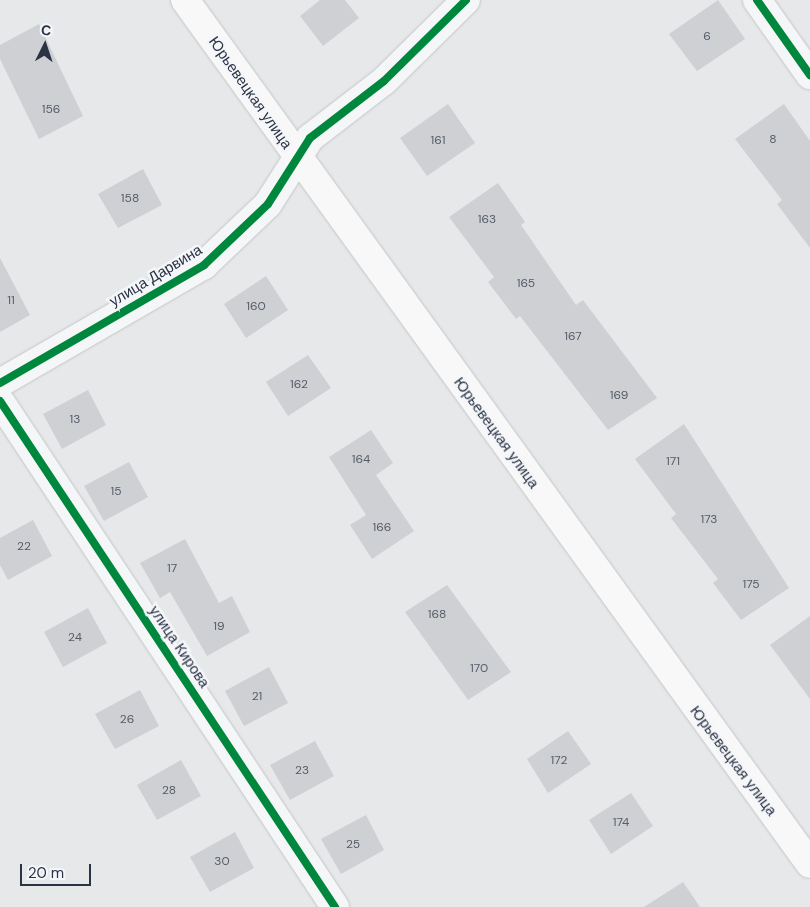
<!DOCTYPE html>
<html>
<head>
<meta charset="utf-8">
<style>
	body { margin:0 }
	#map { position:relative; width:810px; height:907px; overflow:hidden; background:#e6e8ea; font-family:"DM Sans",sans-serif }
	div>[style] { position:absolute }
	.building>* { inset:0; background:#ced0d3 }
	.roads { filter:drop-shadow(0 0 1px #c4c6c8) drop-shadow(0 0 1px #c4c6c8) }
	.minor>* { height:28px; margin:-14px; padding:0 14px; transform-origin:14px; border-radius:14px; background:#f5f6f7 }
	.major>* { height:28px; margin:-14px; padding:0 14px; transform-origin:14px; border-radius:14px; background:#f8f8f8 }
	.cycleway>* { height:8px; margin:-4px; padding:0 4px; transform-origin:4px; border-radius:4px; background:#00873e }
	span { translate:-50% -50%; white-space:nowrap; text-align:center; line-height:1.15; -webkit-text-stroke:5px #f4f6f9; paint-order:stroke }
	.number-label { font-size:12px; color:#545c69 }
	.number-label span { -webkit-text-stroke-width:0 }
	.street-label { font-size:15px; color:#2b3445 }
	.north { position:absolute; left:20px; top:20px; width:50px; height:50px; -webkit-text-stroke:4px #f4f6f9; paint-order:stroke; rotate:4deg; font-size:14px; font-weight:700; line-height:20px; text-align:center; color:#2b3445 }
	.north::after { content:''; display:block; margin:auto; width:18px; height:22px; background:#2b3445; clip-path:polygon(50% 0,100% 100%,50% 72%,0 100%) }
	.scale { position:absolute; left:20px; top:864px; width:71px; height:22px; box-sizing:border-box; border:2px solid #2b3445; border-top:0; padding-left:6px; font-size:15px; line-height:18px; white-space:nowrap; color:#2b3445; -webkit-text-stroke:4px #f4f6f9; paint-order:stroke }
</style>
</head>
<body>
<div id="map">
	<div class="building">
		<i style="clip-path:polygon(320px 0,345px 0,359px 18px,323px 46px,300px 16px)"></i>
		<i style="clip-path:polygon(718px 0,745px 39px,697px 71px,669px 34px)"></i>
		<i style="clip-path:polygon(39px 24px,83px 116px,39px 139px,0 59px,0 45px)"></i>
		<i style="clip-path:polygon(448px 104px,475px 143px,427px 176px,400px 138px)"></i>
		<i style="clip-path:polygon(784px 104px,810px 141px,810px 248px,777px 204px,782px 200px,735px 139px)"></i>
		<i style="clip-path:polygon(143px 169px,162px 205px,118px 228px,98px 194px)"></i>
		<i style="clip-path:polygon(498px 183px,525px 222px,521px 225px,576px 305px,583px 300px,657px 398px,608px 430px,520px 316px,516px 319px,488px 282px,494px 277px,449px 217px)"></i>
		<i style="clip-path:polygon(0 258px,30px 315px,0 332px)"></i>
		<i style="clip-path:polygon(266px 276px,288px 310px,246px 338px,224px 304px)"></i>
		<i style="clip-path:polygon(308px 355px,331px 388px,288px 416px,266px 382px)"></i>
		<i style="clip-path:polygon(88px 390px,106px 425px,62px 449px,43px 414px)"></i>
		<i style="clip-path:polygon(684px 424px,789px 588px,741px 620px,713px 583px,718px 579px,671px 518px,676px 514px,635px 459px)"></i>
		<i style="clip-path:polygon(371px 430px,393px 463px,376px 475px,414px 531px,372px 559px,350px 525px,366px 515px,329px 457px)"></i>
		<i style="clip-path:polygon(129px 462px,148px 497px,104px 521px,84px 486px)"></i>
		<i style="clip-path:polygon(33px 520px,52px 556px,8px 580px,0 565px,0 538px)"></i>
		<i style="clip-path:polygon(185px 539px,219px 603px,232px 596px,250px 632px,207px 656px,170px 592px,160px 598px,140px 563px)"></i>
		<i style="clip-path:polygon(447px 585px,511px 672px,468px 700px,405px 612px)"></i>
		<i style="clip-path:polygon(88px 608px,107px 643px,63px 667px,44px 632px)"></i>
		<i style="clip-path:polygon(810px 616px,810px 699px,770px 645px)"></i>
		<i style="clip-path:polygon(269px 667px,288px 703px,244px 726px,225px 691px)"></i>
		<i style="clip-path:polygon(140px 690px,159px 726px,115px 749px,95px 714px)"></i>
		<i style="clip-path:polygon(568px 731px,591px 764px,548px 793px,527px 759px)"></i>
		<i style="clip-path:polygon(315px 741px,334px 776px,290px 800px,270px 765px)"></i>
		<i style="clip-path:polygon(181px 760px,201px 796px,157px 820px,137px 785px)"></i>
		<i style="clip-path:polygon(631px 793px,653px 826px,611px 854px,589px 820px)"></i>
		<i style="clip-path:polygon(366px 815px,384px 850px,341px 874px,321px 839px)"></i>
		<i style="clip-path:polygon(235px 832px,254px 868px,210px 892px,190px 857px)"></i>
		<i style="clip-path:polygon(683px 882px,700px 907px,644px 907px)"></i>
	</div>
	<div class="roads">
		<div class="minor">
			<i style="left:757px;top:0;width:92px;rotate:54.8deg"></i>
			<i style="left:0;top:383px;width:236px;rotate:-30deg"></i>
			<i style="left:204px;top:265px;width:88px;rotate:-43.6deg"></i>
			<i style="left:268px;top:204px;width:78px;rotate:-57.5deg"></i>
			<i style="left:310px;top:138px;width:93px;rotate:-37.6deg"></i>
			<i style="left:384px;top:81px;width:115px;rotate:-44.6deg"></i>
			<i style="left:0;top:401px;width:607px;rotate:56.49deg"></i>
		</div>
		<div class="major">
			<i style="left:185px;top:0;width:1066px;rotate:54.12deg"></i>
		</div>
	</div>
	<div class="cycleway">
		<i style="left:757px;top:0;width:92px;rotate:54.8deg"></i>
		<i style="left:0;top:383px;width:236px;rotate:-30deg"></i>
		<i style="left:204px;top:265px;width:88px;rotate:-43.6deg"></i>
		<i style="left:268px;top:204px;width:78px;rotate:-57.5deg"></i>
		<i style="left:310px;top:138px;width:93px;rotate:-37.6deg"></i>
		<i style="left:384px;top:81px;width:115px;rotate:-44.6deg"></i>
		<i style="left:0;top:401px;width:607px;rotate:56.49deg"></i>
	</div>
	<div class="number-label">
		<span style="left:707px;top:37px">6</span>
		<span style="left:51px;top:110px">156</span>
		<span style="left:773px;top:140px">8</span>
		<span style="left:438px;top:141px">161</span>
		<span style="left:130px;top:199px">158</span>
		<span style="left:487px;top:220px">163</span>
		<span style="left:526px;top:284px">165</span>
		<span style="left:11px;top:301px">11</span>
		<span style="left:256px;top:307px">160</span>
		<span style="left:573px;top:337px">167</span>
		<span style="left:299px;top:385px">162</span>
		<span style="left:619px;top:396px">169</span>
		<span style="left:75px;top:420px">13</span>
		<span style="left:361px;top:460px">164</span>
		<span style="left:673px;top:462px">171</span>
		<span style="left:116px;top:492px">15</span>
		<span style="left:709px;top:520px">173</span>
		<span style="left:382px;top:528px">166</span>
		<span style="left:24px;top:547px">22</span>
		<span style="left:172px;top:569px">17</span>
		<span style="left:751px;top:585px">175</span>
		<span style="left:437px;top:615px">168</span>
		<span style="left:219px;top:627px">19</span>
		<span style="left:75px;top:638px">24</span>
		<span style="left:479px;top:669px">170</span>
		<span style="left:257px;top:697px">21</span>
		<span style="left:127px;top:720px">26</span>
		<span style="left:559px;top:761px">172</span>
		<span style="left:302px;top:771px">23</span>
		<span style="left:169px;top:791px">28</span>
		<span style="left:621px;top:823px">174</span>
		<span style="left:353px;top:845px">25</span>
		<span style="left:222px;top:862px">30</span>
	</div>
	<div class="street-label">
		<span style="left:250px;top:93px;rotate:55deg">Юрьевецкая улица</span>
		<span style="left:156px;top:276px;rotate:-31deg">улица Дарвина</span>
		<span style="left:496px;top:433px;rotate:54deg">Юрьевецкая улица</span>
		<span style="left:179px;top:647px;rotate:56deg">улица Кирова</span>
		<span style="left:733px;top:761px;rotate:53deg">Юрьевецкая улица</span>
	</div>
	<div class="north">С</div>
	<div class="scale">20 m</div>
</div>
</body>
</html>
